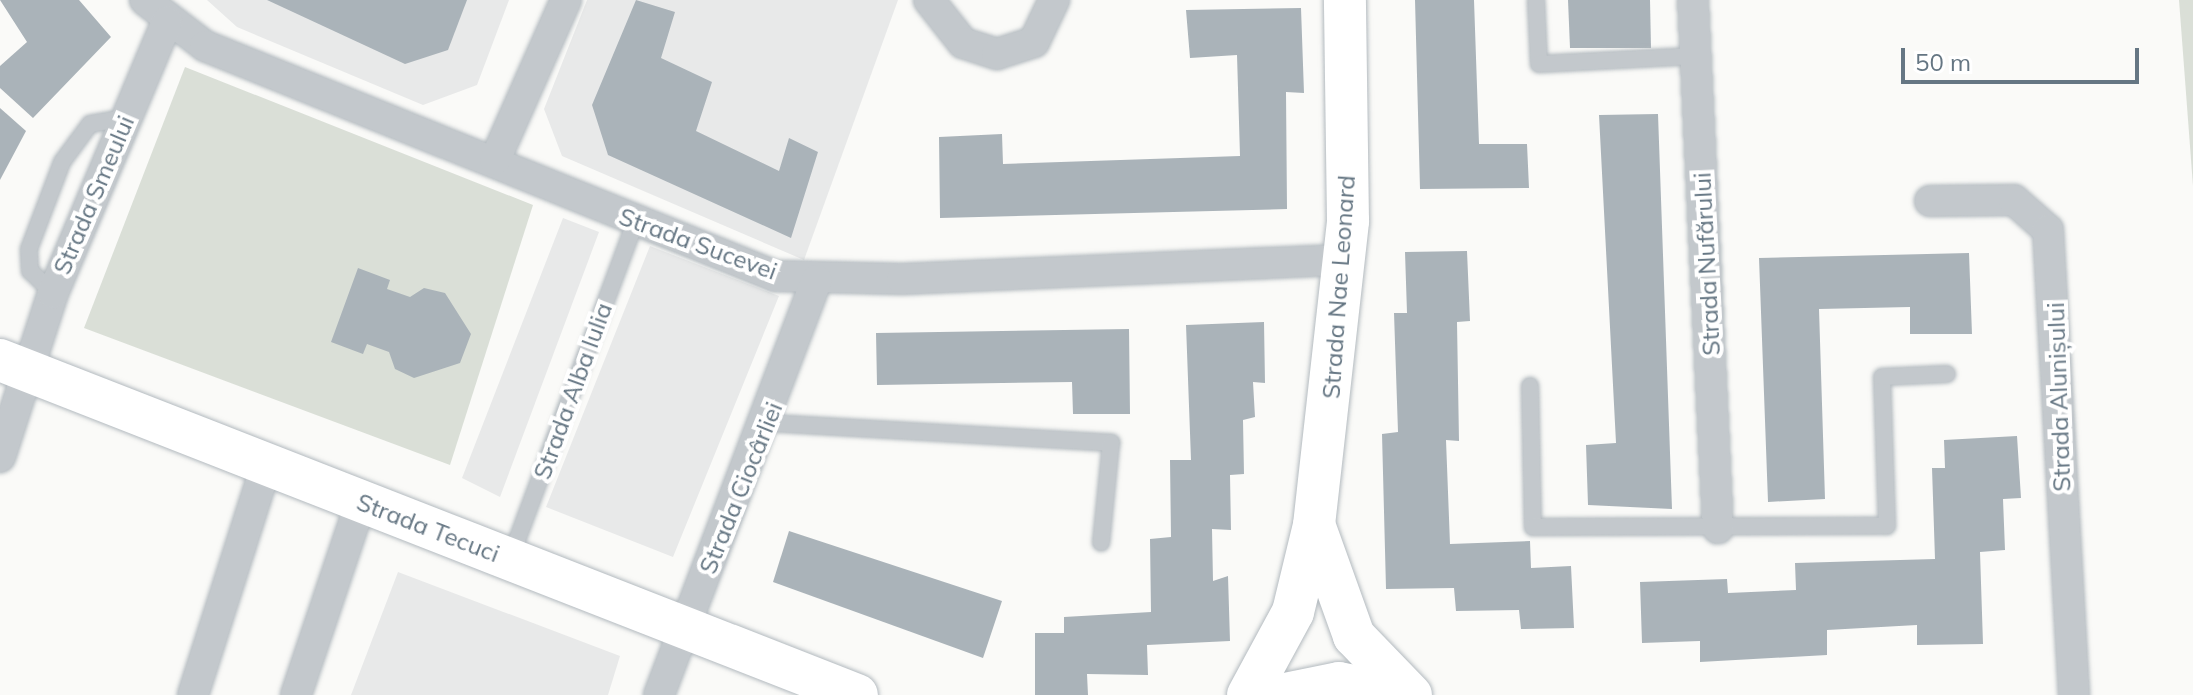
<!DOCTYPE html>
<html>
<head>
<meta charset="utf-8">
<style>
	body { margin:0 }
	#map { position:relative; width:2193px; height:695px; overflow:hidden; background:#fafaf8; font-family:Mulish,sans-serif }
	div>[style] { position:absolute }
	.built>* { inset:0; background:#e8e9e9 }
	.green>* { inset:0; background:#dadfd7 }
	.building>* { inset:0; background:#aab3b9 }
	.roads { filter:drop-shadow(0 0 2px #b3babf) drop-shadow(0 0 2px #b3babf) }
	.lane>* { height:16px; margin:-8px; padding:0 8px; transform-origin:8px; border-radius:8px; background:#c3c8cc }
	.street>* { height:30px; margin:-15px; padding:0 15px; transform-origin:15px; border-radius:15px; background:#c3c8cc }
	.secondary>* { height:42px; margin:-21px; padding:0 21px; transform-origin:21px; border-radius:21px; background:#fff }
	.primary>* { height:44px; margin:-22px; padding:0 22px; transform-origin:22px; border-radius:22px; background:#fff }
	span { translate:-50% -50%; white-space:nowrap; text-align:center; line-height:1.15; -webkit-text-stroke:8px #fff; paint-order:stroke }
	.street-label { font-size:24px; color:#657683 }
	.scale { position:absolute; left:1901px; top:48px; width:238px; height:36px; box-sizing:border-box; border:4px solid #657683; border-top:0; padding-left:10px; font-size:24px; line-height:28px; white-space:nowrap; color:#657683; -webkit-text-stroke:6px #fff; paint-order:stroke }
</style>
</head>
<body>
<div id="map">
	<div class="built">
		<i style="clip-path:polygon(207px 0,509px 0,477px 85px,423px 105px,237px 27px)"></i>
		<i style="clip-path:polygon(587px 0,898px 0,804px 260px,562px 156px,544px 109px)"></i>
		<i style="clip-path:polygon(563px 218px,599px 232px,500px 497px,462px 478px)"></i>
		<i style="clip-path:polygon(650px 246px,779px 296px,673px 557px,546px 507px)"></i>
		<i style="clip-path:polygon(398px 572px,620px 656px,608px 695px,351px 695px)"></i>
	</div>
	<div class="green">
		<i style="clip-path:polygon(2179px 0,2193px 0,2193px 186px)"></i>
		<i style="clip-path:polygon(185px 67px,533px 205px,450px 465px,84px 328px)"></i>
	</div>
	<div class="building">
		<i style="clip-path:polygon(0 0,79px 0,111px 37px,33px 118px,0 88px,0 66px,27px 42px)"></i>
		<i style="clip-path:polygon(267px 0,467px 0,448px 50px,405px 64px)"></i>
		<i style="clip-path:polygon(636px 0,675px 12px,661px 58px,712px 82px,696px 131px,779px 171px,789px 138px,818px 152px,791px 238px,608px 155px,592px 105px)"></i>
		<i style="clip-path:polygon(1415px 0,1474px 0,1479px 144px,1527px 144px,1529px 188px,1420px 189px)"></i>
		<i style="clip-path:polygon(1568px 0,1650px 0,1651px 48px,1570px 48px)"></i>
		<i style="clip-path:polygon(1301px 8px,1304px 93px,1286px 92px,1287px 209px,940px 218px,939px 137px,1002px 134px,1003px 164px,1240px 156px,1237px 55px,1190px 58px,1186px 10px)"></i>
		<i style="clip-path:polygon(0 108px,26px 131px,0 180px)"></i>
		<i style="clip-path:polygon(1658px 114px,1672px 509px,1588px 505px,1586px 445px,1616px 443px,1599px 115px)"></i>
		<i style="clip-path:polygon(1467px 251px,1470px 321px,1457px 322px,1459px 441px,1446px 440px,1450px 544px,1530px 541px,1531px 568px,1571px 566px,1574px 628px,1521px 629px,1519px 610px,1456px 611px,1454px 588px,1386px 589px,1382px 434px,1398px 432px,1394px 313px,1407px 313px,1405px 252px)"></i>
		<i style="clip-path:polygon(1969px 253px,1972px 334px,1910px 334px,1910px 307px,1819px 309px,1825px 499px,1768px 502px,1759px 258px)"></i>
		<i style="clip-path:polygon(358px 268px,390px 280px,387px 289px,410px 297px,424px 288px,445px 293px,471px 334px,460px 363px,414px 378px,395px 369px,389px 352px,367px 344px,363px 354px,331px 342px)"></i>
		<i style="clip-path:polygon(1264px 322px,1265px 383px,1253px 382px,1255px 417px,1243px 420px,1244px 474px,1230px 475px,1231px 530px,1212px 529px,1213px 581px,1228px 576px,1230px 641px,1147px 645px,1148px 675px,1087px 674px,1088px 695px,1035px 695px,1035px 633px,1064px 633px,1064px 617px,1151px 612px,1150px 539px,1171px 537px,1170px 460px,1191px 460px,1186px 325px)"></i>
		<i style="clip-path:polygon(1129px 329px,1130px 414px,1073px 414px,1072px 382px,877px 385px,876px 333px)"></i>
		<i style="clip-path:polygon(2017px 436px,2021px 498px,2003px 499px,2005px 550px,1980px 552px,1983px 644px,1917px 645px,1917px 625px,1827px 630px,1827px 655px,1700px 662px,1700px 641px,1642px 643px,1640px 582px,1727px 579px,1728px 593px,1796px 590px,1795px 563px,1935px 559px,1932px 468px,1945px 468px,1944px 440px)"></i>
		<i style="clip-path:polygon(789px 531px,1002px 601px,983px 658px,773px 582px)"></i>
	</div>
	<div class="roads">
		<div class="lane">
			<i style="left:1536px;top:0;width:64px;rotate:87.3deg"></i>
			<i style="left:1539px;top:64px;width:156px;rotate:-2.9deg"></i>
			<i style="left:53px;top:293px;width:32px;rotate:-136deg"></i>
			<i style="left:30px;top:271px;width:22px;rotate:-93deg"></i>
			<i style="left:29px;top:249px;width:93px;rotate:-69.2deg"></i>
			<i style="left:62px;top:162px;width:47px;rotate:-53.6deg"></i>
			<i style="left:90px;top:124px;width:36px;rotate:-10deg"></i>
			<i style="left:1530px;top:386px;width:141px;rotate:88.8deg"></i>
			<i style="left:1533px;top:527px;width:354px;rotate:-0.2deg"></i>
			<i style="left:1887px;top:526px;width:149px;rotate:-91.9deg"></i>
			<i style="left:1882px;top:377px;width:65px;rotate:-2.6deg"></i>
			<i style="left:769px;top:423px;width:343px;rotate:3.3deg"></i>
			<i style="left:1111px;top:443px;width:100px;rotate:95.7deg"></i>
			<i style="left:510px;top:559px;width:359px;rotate:-69.6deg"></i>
		</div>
		<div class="street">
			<i style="left:145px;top:0;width:76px;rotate:37.5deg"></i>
			<i style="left:205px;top:46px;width:615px;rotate:21.97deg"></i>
			<i style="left:775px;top:276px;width:127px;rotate:1.4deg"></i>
			<i style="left:902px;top:279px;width:444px;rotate:-2.5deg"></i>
			<i style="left:929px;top:0;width:55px;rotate:51.7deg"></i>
			<i style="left:963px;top:43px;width:36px;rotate:18deg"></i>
			<i style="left:997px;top:54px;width:39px;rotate:-18deg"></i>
			<i style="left:1034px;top:42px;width:47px;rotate:-64.5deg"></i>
			<i style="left:1693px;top:0;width:529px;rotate:87.29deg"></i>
			<i style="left:495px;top:160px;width:175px;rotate:-66.1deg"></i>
			<i style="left:1930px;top:201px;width:84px;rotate:-0.7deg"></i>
			<i style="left:2014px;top:200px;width:45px;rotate:41.4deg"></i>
			<i style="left:2048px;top:230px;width:466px;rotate:86.8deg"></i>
			<i style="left:0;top:457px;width:172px;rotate:-72.1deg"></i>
			<i style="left:53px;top:293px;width:294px;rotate:-67.2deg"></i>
			<i style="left:193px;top:695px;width:240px;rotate:-72.3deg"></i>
			<i style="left:296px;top:695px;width:204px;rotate:-71.4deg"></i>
			<i style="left:659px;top:695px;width:444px;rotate:-69.2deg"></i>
		</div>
		<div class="secondary">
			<i style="left:0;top:360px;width:920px;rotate:21.35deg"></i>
			<i style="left:1315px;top:527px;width:116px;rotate:70.3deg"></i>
			<i style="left:1354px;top:636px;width:82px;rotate:46deg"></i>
			<i style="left:1248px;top:695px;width:94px;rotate:-61.5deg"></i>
			<i style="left:1293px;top:612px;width:89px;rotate:-76.4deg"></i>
			<i style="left:1314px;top:525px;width:306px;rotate:-83.6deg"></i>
			<i style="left:1348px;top:221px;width:221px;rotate:-90.8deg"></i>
		</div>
		<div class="primary">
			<i style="left:1285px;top:695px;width:55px;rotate:-11.5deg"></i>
			<i style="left:1339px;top:684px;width:57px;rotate:11.1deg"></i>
		</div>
	</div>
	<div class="street-label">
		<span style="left:94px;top:195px;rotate:-67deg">Strada Smeului</span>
		<span style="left:698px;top:244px;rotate:20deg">Strada Sucevei</span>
		<span style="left:1707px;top:264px;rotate:-93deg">Strada Nufărului</span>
		<span style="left:1339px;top:287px;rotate:-86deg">Strada Nae Leonard</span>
		<span style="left:573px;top:391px;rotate:-70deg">Strada Alba Iulia</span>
		<span style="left:2059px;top:397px;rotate:-92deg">Strada Alunișului</span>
		<span style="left:741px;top:488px;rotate:-68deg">Strada Ciocârliei</span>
		<span style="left:428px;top:528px;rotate:21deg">Strada Tecuci</span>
	</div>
	<div class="scale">50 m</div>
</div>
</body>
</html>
